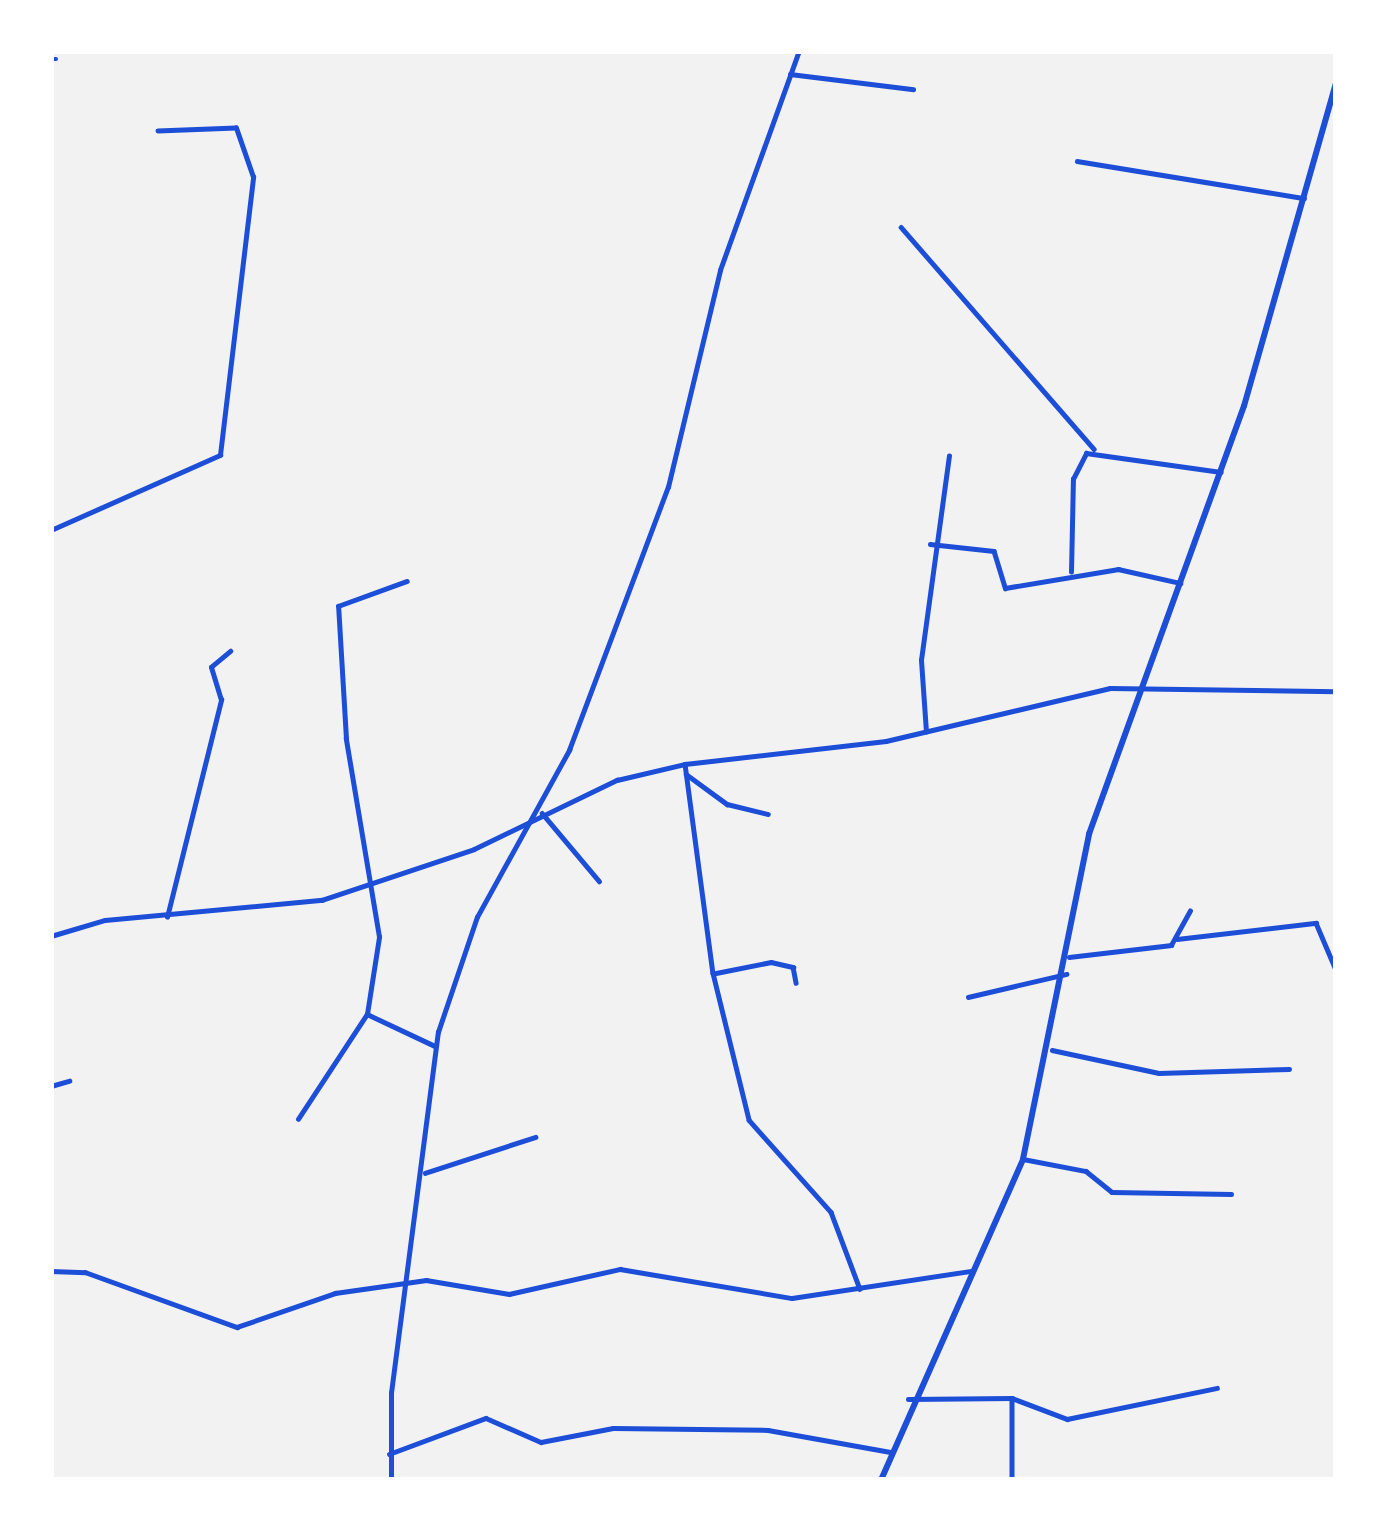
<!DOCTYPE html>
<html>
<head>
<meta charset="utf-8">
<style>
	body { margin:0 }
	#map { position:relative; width:1387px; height:1531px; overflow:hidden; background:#f2f2f2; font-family:"Noto Sans",sans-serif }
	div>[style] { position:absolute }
	.minor>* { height:4.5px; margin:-2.25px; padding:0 2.25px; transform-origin:2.25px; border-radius:2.25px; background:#1d4ed8 }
	.secondary>* { height:6px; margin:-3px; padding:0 3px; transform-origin:3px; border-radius:3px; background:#1d4ed8 }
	span { translate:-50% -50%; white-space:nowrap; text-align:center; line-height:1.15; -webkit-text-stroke:9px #fff; paint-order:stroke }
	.frame { position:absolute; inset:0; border:54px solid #fff; pointer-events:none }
</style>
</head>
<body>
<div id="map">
	<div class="minor">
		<i style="left:51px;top:59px;width:5px"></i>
		<i style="left:790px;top:74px;width:124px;rotate:7deg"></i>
		<i style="left:1077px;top:161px;width:230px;rotate:9.3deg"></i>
		<i style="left:901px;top:227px;width:294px;rotate:49deg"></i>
		<i style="left:51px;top:530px;width:185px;rotate:-23.9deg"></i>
		<i style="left:220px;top:455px;width:280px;rotate:-83.2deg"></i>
		<i style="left:253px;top:177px;width:52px;rotate:-109.1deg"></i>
		<i style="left:236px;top:128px;width:78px;rotate:177.8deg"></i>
		<i style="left:930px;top:544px;width:64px;rotate:6.2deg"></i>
		<i style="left:994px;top:551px;width:39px;rotate:73deg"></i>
		<i style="left:1005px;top:588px;width:115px;rotate:-9.5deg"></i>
		<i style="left:1118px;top:569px;width:64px;rotate:12.7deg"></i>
		<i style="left:1071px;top:572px;width:93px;rotate:-88.8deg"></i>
		<i style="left:1073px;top:479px;width:29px;rotate:-63deg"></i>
		<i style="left:1086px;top:453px;width:136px;rotate:8deg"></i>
		<i style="left:926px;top:732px;width:72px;rotate:-94deg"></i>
		<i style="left:921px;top:660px;width:206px;rotate:-82.2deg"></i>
		<i style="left:685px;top:764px;width:211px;rotate:82.4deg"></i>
		<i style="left:713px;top:973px;width:151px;rotate:76.2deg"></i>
		<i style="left:749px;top:1120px;width:123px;rotate:48.3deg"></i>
		<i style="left:831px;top:1212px;width:82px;rotate:69.4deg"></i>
		<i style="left:686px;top:774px;width:51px;rotate:36.2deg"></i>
		<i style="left:727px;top:804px;width:42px;rotate:13.7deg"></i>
		<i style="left:542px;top:813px;width:89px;rotate:50deg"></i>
		<i style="left:167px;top:917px;width:224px;rotate:-76deg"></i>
		<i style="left:221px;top:700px;width:34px;rotate:-107deg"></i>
		<i style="left:211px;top:667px;width:25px;rotate:-40deg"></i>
		<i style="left:51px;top:936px;width:56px;rotate:-16.5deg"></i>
		<i style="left:105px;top:920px;width:218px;rotate:-5.3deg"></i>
		<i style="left:322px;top:900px;width:160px;rotate:-18.5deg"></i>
		<i style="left:474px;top:849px;width:159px;rotate:-25.8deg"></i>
		<i style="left:617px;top:780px;width:70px;rotate:-13.2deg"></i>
		<i style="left:685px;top:764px;width:202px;rotate:-6.5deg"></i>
		<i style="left:886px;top:741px;width:230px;rotate:-13.3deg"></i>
		<i style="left:1110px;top:688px;width:226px;rotate:0.8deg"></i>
		<i style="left:1177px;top:939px;width:140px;rotate:-6.6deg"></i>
		<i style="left:1316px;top:923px;width:51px;rotate:66.9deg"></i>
		<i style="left:1069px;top:957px;width:103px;rotate:-6.7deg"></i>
		<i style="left:1171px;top:945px;width:39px;rotate:-61deg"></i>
		<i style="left:716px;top:973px;width:56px;rotate:-11.3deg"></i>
		<i style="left:771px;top:962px;width:23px;rotate:13deg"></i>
		<i style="left:793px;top:967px;width:16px;rotate:79deg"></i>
		<i style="left:968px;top:997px;width:101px;rotate:-13.2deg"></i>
		<i style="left:367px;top:1014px;width:75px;rotate:25.2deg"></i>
		<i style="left:1052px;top:1050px;width:109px;rotate:12.1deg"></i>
		<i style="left:1159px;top:1073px;width:130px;rotate:-1.8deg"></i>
		<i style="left:51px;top:1086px;width:19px;rotate:-16deg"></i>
		<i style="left:298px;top:1119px;width:126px;rotate:-56.7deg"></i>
		<i style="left:367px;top:1014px;width:78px;rotate:-81.1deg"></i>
		<i style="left:379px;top:937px;width:201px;rotate:-99.5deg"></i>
		<i style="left:346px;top:739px;width:133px;rotate:-93.4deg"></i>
		<i style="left:338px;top:606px;width:73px;rotate:-19.9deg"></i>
		<i style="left:1023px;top:1159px;width:64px;rotate:10.8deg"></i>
		<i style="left:1086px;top:1171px;width:33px;rotate:39deg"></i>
		<i style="left:1112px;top:1192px;width:119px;rotate:1deg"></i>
		<i style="left:425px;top:1173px;width:116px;rotate:-18.1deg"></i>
		<i style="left:51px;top:1271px;width:34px;rotate:2deg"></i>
		<i style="left:85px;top:1272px;width:162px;rotate:19.9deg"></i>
		<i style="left:237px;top:1327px;width:104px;rotate:-19.1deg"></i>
		<i style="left:335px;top:1293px;width:92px;rotate:-8.1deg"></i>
		<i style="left:426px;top:1280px;width:84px;rotate:9.6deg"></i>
		<i style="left:509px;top:1294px;width:114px;rotate:-12.7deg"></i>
		<i style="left:620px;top:1269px;width:174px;rotate:9.6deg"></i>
		<i style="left:792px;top:1298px;width:181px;rotate:-8.6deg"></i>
		<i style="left:1012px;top:1398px;width:82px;rotate:90deg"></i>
		<i style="left:908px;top:1399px;width:104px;rotate:-0.6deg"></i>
		<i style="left:1012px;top:1398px;width:59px;rotate:20.9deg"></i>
		<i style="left:1067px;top:1419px;width:153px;rotate:-11.7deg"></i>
		<i style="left:389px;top:1454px;width:103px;rotate:-20.4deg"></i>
		<i style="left:486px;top:1418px;width:60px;rotate:23.6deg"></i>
		<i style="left:541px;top:1442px;width:73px;rotate:-11deg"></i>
		<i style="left:613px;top:1428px;width:155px;rotate:0.7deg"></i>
		<i style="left:768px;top:1430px;width:124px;rotate:10.2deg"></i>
		<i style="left:391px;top:1480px;width:87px;rotate:-90deg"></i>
		<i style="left:391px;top:1393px;width:364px;rotate:-82.6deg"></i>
		<i style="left:438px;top:1032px;width:121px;rotate:-71.3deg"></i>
		<i style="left:477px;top:917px;width:191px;rotate:-61.1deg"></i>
		<i style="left:569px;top:750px;width:281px;rotate:-69.4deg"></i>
		<i style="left:668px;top:487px;width:223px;rotate:-76.5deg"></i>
		<i style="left:720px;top:270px;width:233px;rotate:-70.2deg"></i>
	</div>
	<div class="secondary">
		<i style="left:881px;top:1480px;width:351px;rotate:-66.1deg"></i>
		<i style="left:1023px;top:1159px;width:332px;rotate:-78.5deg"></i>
		<i style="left:1089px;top:834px;width:455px;rotate:-70.1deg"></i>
		<i style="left:1244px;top:406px;width:337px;rotate:-74.1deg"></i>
	</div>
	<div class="frame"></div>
</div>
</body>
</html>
